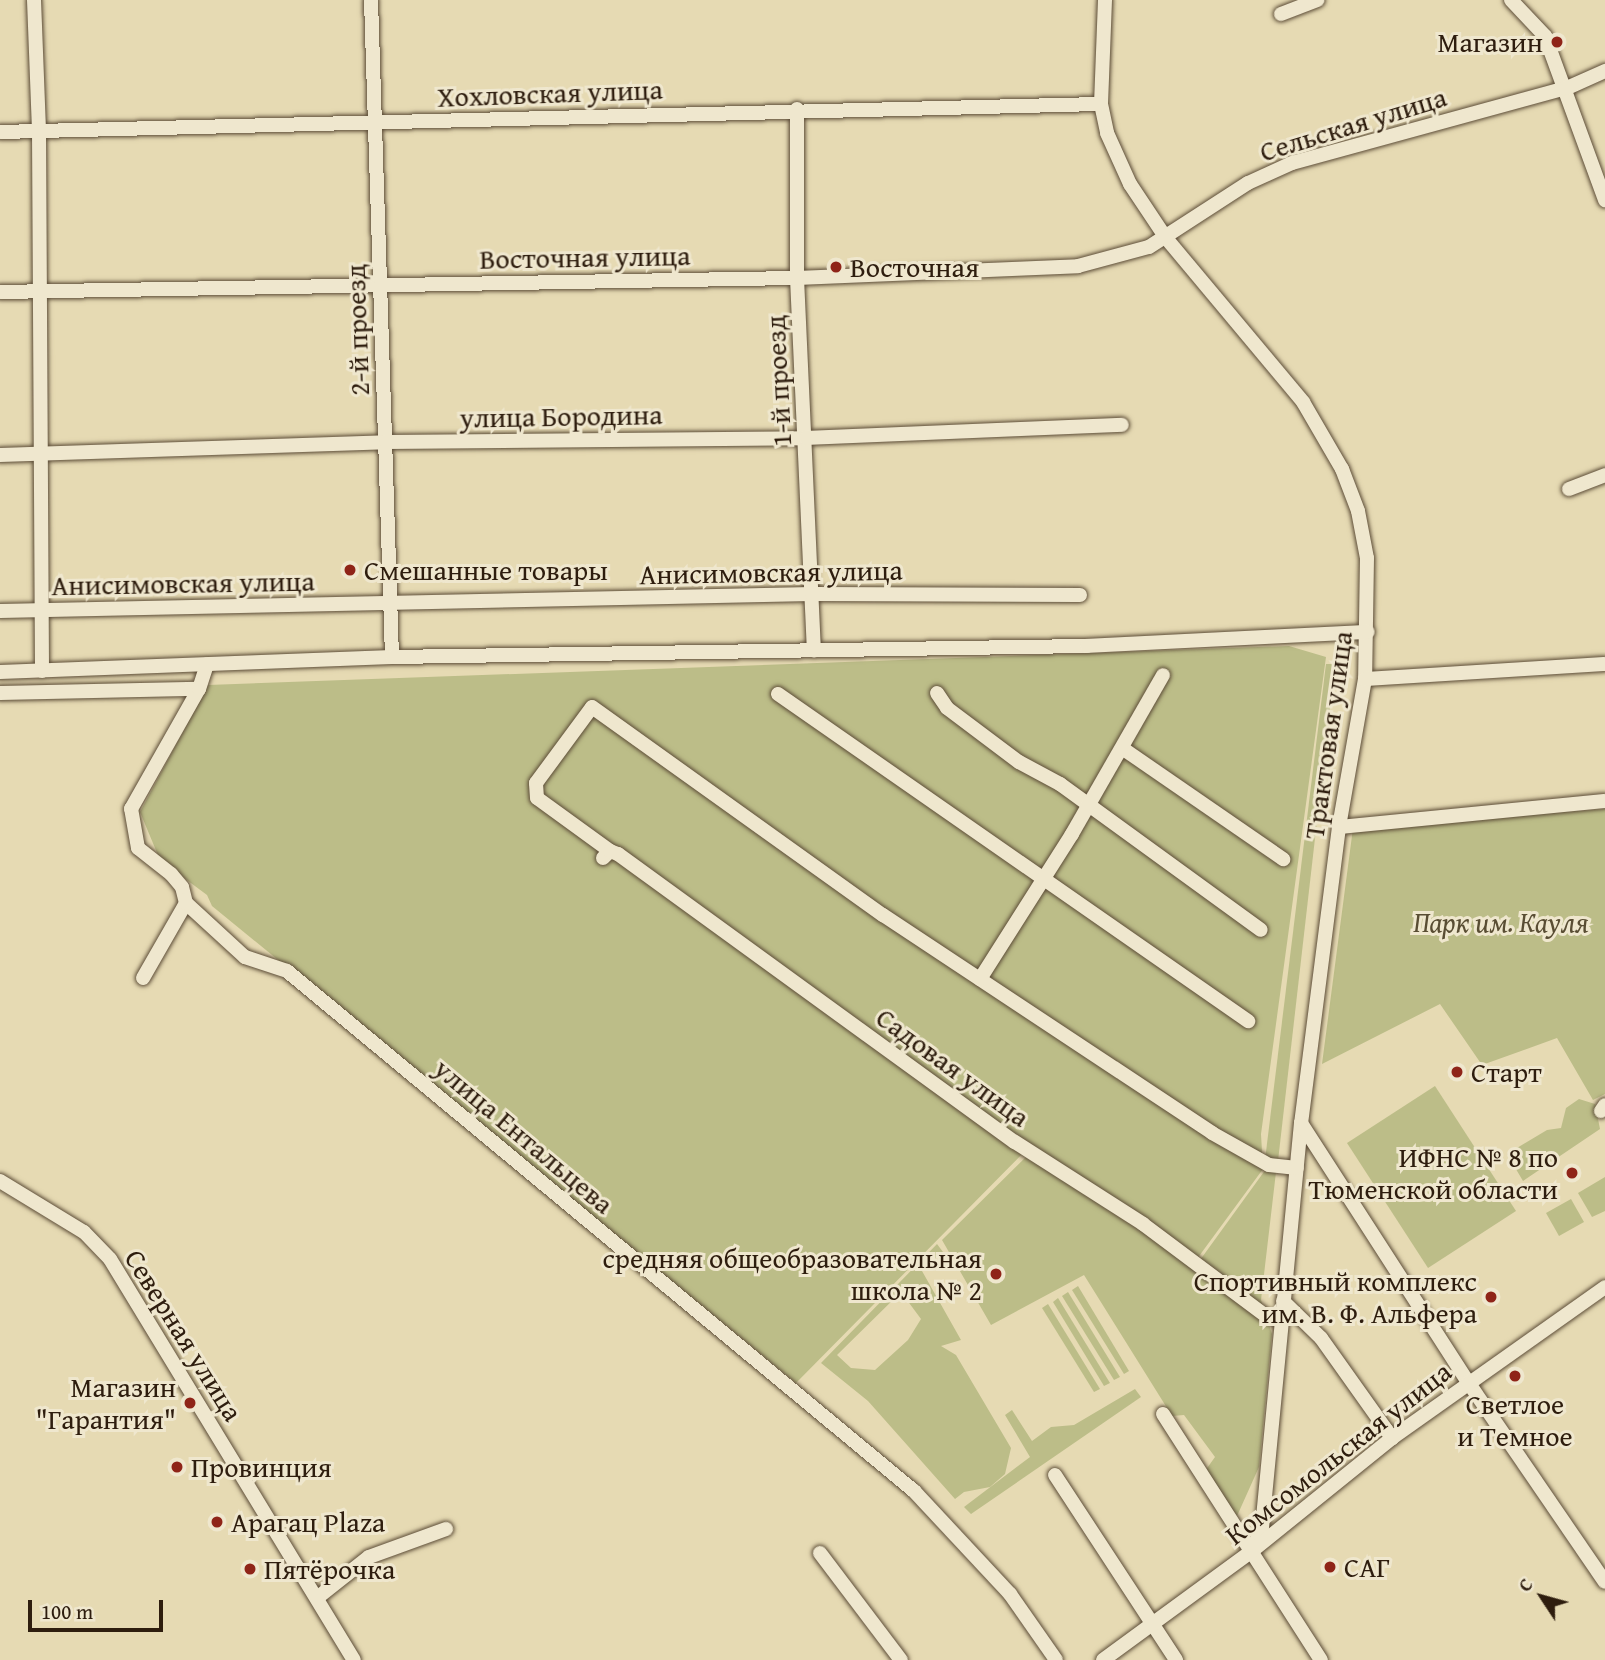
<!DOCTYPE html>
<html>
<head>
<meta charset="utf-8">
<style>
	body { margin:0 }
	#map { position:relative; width:1605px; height:1660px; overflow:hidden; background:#e6dab3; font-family:"Gentium Book Plus",serif }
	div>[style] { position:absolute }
	.green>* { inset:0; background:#bcbd88 }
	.roads { filter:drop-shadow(0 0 2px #5c4c37) drop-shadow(0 0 2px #5c4c37) }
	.minor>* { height:14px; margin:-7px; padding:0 7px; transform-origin:7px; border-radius:7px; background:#efe7ce }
	.dots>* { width:19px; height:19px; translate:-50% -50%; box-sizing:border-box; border:4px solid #efe7ce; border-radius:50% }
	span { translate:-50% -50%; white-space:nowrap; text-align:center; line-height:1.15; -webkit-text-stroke:6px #efe7ce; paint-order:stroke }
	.poi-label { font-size:28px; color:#2e1d0e }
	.right { translate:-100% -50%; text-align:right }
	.left { translate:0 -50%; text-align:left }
	.street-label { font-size:28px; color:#2e1d0e }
	.park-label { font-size:28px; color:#594d33; font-style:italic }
	.north { position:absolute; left:1507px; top:1562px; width:70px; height:70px; -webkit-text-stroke:5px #efe7ce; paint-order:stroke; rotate:306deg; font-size:19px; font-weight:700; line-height:28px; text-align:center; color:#2e1d0e }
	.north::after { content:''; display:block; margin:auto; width:24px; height:32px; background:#2e1d0e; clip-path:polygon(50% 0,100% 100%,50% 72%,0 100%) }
	.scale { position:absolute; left:28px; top:1600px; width:135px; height:32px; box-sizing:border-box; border:4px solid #2e1d0e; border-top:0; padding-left:9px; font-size:21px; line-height:24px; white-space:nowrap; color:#2e1d0e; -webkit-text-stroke:5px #efe7ce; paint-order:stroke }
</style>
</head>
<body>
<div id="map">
	<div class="green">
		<i style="clip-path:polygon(1289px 646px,1326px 657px,1261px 1134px,1263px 1169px,1194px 1263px,1028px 1148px,796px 1383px,212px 906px,207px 895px,160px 860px,140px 812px,208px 685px)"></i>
		<i style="clip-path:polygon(1326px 664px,1335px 664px,1278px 1161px,1265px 1160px)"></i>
		<i style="clip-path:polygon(1605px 809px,1605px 1094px,1593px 1100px,1557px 1038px,1482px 1065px,1440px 1004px,1322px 1064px,1353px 828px)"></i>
		<i style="clip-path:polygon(1435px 1086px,1516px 1211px,1428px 1268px,1347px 1143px)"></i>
		<i style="clip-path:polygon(1579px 1099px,1595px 1104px,1600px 1129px,1523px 1181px,1507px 1154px,1547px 1130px,1561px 1128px,1566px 1108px)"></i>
		<i style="clip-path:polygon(1030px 1153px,1195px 1267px,1266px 1169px,1276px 1172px,1261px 1300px,1272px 1334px,1259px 1467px,1237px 1516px,1205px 1471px,1215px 1457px,1184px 1415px,1172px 1416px,1084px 1275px,991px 1325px,942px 1240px)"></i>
		<i style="clip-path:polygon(1605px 1177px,1605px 1211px,1592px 1217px,1578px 1193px)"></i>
		<i style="clip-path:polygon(1571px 1199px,1584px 1222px,1559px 1236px,1546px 1213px)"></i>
		<i style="clip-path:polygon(evenodd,937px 1244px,943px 1252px,922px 1271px,961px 1340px,941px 1346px,956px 1355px,1011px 1448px,1005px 1474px,990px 1487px,964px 1492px,955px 1499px,868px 1401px,821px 1363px,937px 1244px,901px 1292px,921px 1319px,908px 1340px,875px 1370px,851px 1368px,837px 1355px,901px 1292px)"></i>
		<i style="clip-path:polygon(1078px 1286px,1129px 1371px,1124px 1374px,1072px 1290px)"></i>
		<i style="clip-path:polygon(1068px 1292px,1120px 1377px,1114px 1380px,1062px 1296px)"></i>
		<i style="clip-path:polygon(1058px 1298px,1110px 1383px,1104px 1386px,1053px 1302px)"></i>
		<i style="clip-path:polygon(1048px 1304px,1100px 1389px,1094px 1392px,1042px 1308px)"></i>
		<i style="clip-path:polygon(1135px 1389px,1141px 1397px,971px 1514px,964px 1507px,1030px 1457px,1005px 1415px,1012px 1410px,1032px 1441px,1051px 1427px,1074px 1425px)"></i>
	</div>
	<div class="roads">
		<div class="minor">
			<i style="left:34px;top:0;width:131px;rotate:87.8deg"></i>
			<i style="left:39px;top:131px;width:540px;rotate:89.68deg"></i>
			<i style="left:371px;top:0;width:657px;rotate:88.17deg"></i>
			<i style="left:1105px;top:0;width:104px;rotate:92.2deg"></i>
			<i style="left:1101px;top:104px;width:30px;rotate:78deg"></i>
			<i style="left:1107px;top:133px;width:56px;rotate:65.7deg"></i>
			<i style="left:1130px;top:184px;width:65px;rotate:56.3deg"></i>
			<i style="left:1166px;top:238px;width:214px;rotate:50.1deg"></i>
			<i style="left:1303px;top:402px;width:78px;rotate:59.8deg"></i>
			<i style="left:1342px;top:469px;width:45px;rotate:69.1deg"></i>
			<i style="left:1358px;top:511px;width:48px;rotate:79.2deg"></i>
			<i style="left:1367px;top:558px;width:121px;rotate:90.9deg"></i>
			<i style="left:1365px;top:679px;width:150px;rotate:100deg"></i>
			<i style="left:1339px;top:827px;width:298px;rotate:97.3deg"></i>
			<i style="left:1301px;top:1123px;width:406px;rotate:95.5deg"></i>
			<i style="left:1262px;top:1527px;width:26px;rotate:113deg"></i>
			<i style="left:1511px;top:0;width:50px;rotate:46.6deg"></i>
			<i style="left:1545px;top:36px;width:175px;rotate:69.9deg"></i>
			<i style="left:1281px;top:14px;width:39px;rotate:-21deg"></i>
			<i style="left:797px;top:109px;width:169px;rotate:90deg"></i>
			<i style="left:797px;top:278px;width:373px;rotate:87.4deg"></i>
			<i style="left:0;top:132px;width:1101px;rotate:-1.46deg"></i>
			<i style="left:0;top:292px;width:797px;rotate:-1.01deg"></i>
			<i style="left:797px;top:278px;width:281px;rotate:-2.4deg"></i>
			<i style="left:1078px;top:266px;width:73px;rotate:-15deg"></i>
			<i style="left:1149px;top:247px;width:118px;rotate:-32.9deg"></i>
			<i style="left:1248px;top:183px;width:48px;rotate:-24.4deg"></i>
			<i style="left:1292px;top:163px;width:285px;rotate:-15.3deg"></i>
			<i style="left:1567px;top:88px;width:42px;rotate:-24.1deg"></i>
			<i style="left:0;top:455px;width:386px;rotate:-1.9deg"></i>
			<i style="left:386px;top:442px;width:420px;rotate:-0.5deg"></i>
			<i style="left:806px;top:438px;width:316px;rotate:-2.4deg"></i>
			<i style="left:1569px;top:489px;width:39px;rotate:-21deg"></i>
			<i style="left:0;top:611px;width:812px;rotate:-1.2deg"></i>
			<i style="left:812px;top:594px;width:268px;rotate:0.2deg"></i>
			<i style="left:0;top:672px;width:392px;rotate:-2.2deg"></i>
			<i style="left:392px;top:657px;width:695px;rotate:-0.91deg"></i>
			<i style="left:1087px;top:646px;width:281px;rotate:-2.9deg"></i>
			<i style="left:1365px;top:679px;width:240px;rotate:-3.6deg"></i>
			<i style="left:0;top:693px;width:199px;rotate:-1.2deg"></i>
			<i style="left:937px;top:693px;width:18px;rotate:56deg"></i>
			<i style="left:947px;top:708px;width:90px;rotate:36.9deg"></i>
			<i style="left:1019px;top:762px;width:47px;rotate:28.2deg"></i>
			<i style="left:1060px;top:784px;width:248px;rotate:36deg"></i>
			<i style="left:778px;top:694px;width:573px;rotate:34.83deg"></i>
			<i style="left:1122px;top:748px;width:196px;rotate:34.6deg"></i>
			<i style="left:1339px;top:827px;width:267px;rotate:-5.6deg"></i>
			<i style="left:610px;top:851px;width:90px;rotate:-144deg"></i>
			<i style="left:537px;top:798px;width:15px;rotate:-94deg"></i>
			<i style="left:536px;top:783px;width:94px;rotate:-53.6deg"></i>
			<i style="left:592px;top:707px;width:358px;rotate:35.6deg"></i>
			<i style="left:883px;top:915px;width:395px;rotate:33.5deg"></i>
			<i style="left:1212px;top:1133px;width:65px;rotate:29.3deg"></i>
			<i style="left:1269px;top:1165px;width:28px;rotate:6deg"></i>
			<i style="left:603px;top:858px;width:10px;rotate:-45deg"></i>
			<i style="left:610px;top:851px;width:9px;rotate:21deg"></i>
			<i style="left:618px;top:854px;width:490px;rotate:36deg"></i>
			<i style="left:1015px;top:1142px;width:152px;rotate:32.6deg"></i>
			<i style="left:1143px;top:1224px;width:154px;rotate:36.8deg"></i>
			<i style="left:1266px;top:1316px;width:16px;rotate:18deg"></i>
			<i style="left:186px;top:903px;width:80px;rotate:42.5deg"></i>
			<i style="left:245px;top:957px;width:44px;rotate:18.4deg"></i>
			<i style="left:287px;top:971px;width:815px;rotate:39.67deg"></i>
			<i style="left:914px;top:1491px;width:141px;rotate:47deg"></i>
			<i style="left:1010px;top:1594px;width:80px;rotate:55.1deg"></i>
			<i style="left:143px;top:978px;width:86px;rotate:-60.2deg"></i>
			<i style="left:186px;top:903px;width:16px;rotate:-104deg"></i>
			<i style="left:182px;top:887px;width:17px;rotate:-130deg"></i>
			<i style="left:171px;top:874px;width:42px;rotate:-141.8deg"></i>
			<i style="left:138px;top:848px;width:40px;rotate:-100deg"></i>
			<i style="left:131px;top:809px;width:138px;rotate:-60.5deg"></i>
			<i style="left:199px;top:689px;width:26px;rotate:-72deg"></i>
			<i style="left:980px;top:979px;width:172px;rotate:-57.6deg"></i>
			<i style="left:1072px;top:834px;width:183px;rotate:-60.2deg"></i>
			<i style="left:1601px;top:1111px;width:7px;rotate:-56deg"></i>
			<i style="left:1301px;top:1123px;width:308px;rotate:57.2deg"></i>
			<i style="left:1468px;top:1382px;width:242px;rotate:55.6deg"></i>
			<i style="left:0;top:1181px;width:98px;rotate:31.3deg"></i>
			<i style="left:84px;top:1232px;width:37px;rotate:46deg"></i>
			<i style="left:110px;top:1259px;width:469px;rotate:58.7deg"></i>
			<i style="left:1283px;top:1301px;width:53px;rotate:44.2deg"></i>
			<i style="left:1321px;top:1338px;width:123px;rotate:54.6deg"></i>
			<i style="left:1163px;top:1414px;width:292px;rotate:57.3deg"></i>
			<i style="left:1055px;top:1475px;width:221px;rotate:56.8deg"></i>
			<i style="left:820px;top:1553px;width:134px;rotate:52.9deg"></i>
			<i style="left:317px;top:1598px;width:66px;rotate:-38.3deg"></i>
			<i style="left:369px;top:1557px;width:82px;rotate:-20deg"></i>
			<i style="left:1103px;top:1660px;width:185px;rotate:-36.2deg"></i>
			<i style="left:1252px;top:1551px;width:180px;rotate:-38.9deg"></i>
			<i style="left:1392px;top:1438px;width:261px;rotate:-35.3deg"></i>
		</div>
	</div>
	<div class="dots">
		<i style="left:1557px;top:42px;background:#8f2418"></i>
		<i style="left:836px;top:267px;background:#8f2418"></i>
		<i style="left:350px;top:570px;background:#8f2418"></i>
		<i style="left:1457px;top:1072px;background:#8f2418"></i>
		<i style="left:1572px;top:1173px;background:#8f2418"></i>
		<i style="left:996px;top:1274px;background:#8f2418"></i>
		<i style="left:1491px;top:1297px;background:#8f2418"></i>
		<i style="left:1515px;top:1376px;background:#8f2418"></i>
		<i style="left:190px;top:1403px;background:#8f2418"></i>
		<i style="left:177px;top:1467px;background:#8f2418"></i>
		<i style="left:217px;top:1522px;background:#8f2418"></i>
		<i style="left:1330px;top:1567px;background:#8f2418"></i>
		<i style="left:250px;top:1569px;background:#8f2418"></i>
	</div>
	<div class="poi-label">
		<span class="right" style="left:1543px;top:42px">Магазин</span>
		<span class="left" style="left:850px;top:267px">Восточная</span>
		<span class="left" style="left:364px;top:570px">Смешанные товары</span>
		<span class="left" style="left:1471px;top:1072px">Старт</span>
		<span class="right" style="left:1558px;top:1173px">ИФНС № 8 по<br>Тюменской области</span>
		<span class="right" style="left:982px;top:1274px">средняя общеобразовательная<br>школа № 2</span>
		<span class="right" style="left:1477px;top:1297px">Спортивный комплекс<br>им. В. Ф. Альфера</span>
		<span class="right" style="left:176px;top:1403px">Магазин<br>"Гарантия"</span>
		<span style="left:1515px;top:1420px">Светлое<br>и Темное</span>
		<span class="left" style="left:191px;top:1467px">Провинция</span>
		<span class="left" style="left:231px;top:1522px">Арагац Plaza</span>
		<span class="left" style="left:1344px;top:1567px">САГ</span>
		<span class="left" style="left:264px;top:1569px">Пятёрочка</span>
	</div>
	<div class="street-label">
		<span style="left:550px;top:93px;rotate:-2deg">Хохловская улица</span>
		<span style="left:1353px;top:124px;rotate:-17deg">Сельская улица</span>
		<span style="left:585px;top:257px;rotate:-1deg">Восточная улица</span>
		<span style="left:357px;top:330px;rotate:-92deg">2-й проезд</span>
		<span style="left:778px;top:381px;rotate:-93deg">1-й проезд</span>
		<span style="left:561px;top:416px;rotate:-1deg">улица Бородина</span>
		<span style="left:771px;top:572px;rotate:-1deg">Анисимовская улица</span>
		<span style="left:183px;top:583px;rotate:-1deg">Анисимовская улица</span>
		<span style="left:1328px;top:735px;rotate:-82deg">Трактовая улица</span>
		<span style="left:953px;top:1067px;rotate:36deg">Садовая улица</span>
		<span style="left:524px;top:1136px;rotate:40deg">улица Ентальцева</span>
		<span style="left:184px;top:1335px;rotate:58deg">Северная улица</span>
		<span style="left:1338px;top:1453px;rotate:-38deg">Комсомольская улица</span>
	</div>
	<div class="park-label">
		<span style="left:1501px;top:922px">Парк им. Кауля</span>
	</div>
	<div class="north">С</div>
	<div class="scale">100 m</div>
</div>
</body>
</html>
